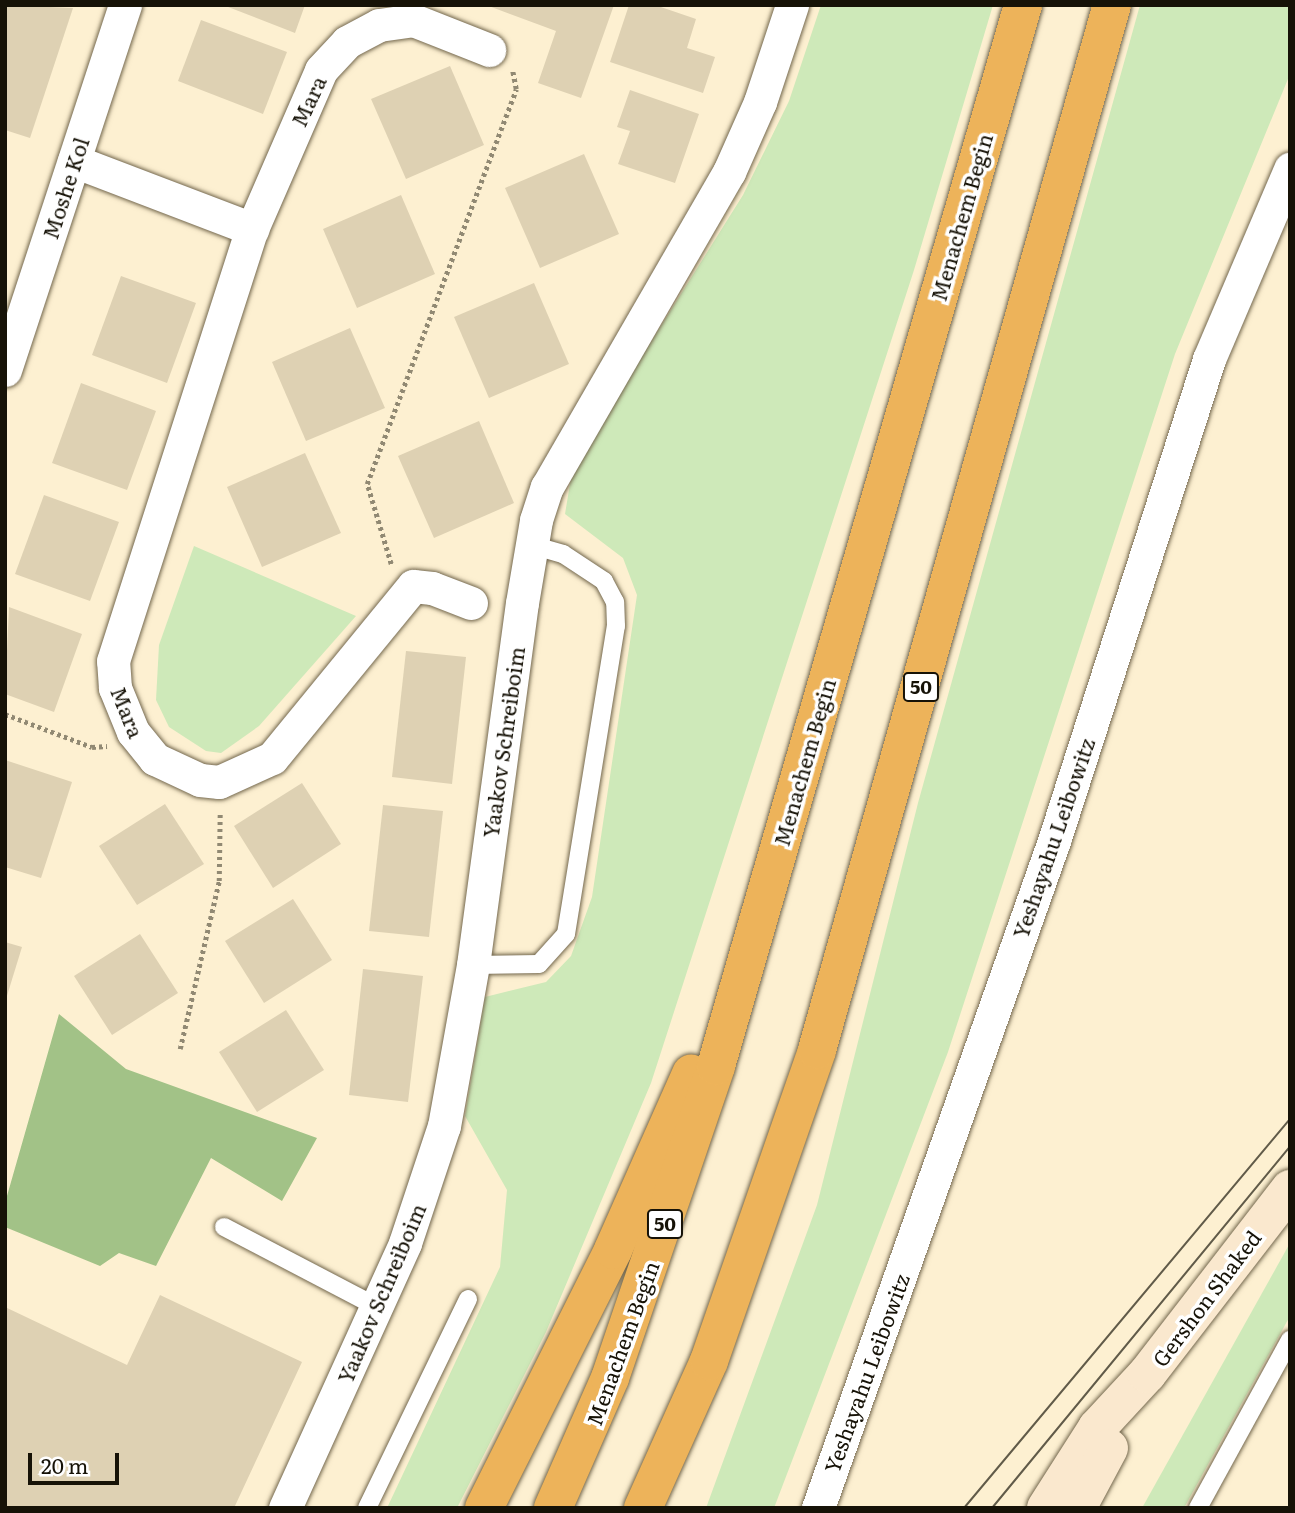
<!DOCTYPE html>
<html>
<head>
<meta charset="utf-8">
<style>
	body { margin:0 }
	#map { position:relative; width:1295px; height:1513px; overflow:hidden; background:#fdf0d1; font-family:Literata,serif }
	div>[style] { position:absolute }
	.green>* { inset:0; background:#cee9b9 }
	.forest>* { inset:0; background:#a2c287 }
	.building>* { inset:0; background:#ded1b3 }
	.path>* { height:4.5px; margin-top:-2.25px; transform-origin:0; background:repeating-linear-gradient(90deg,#918973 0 3.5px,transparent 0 7px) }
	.roads { filter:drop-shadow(0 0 2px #73674d) drop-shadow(0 0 2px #73674d) }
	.lane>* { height:18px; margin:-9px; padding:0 9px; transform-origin:9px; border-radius:9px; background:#fff }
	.street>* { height:33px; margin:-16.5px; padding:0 16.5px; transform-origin:16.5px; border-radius:16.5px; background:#fff }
	.secondary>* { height:38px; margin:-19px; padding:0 19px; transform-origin:19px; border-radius:19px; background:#fae8ce }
	.highway>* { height:38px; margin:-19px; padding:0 19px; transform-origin:19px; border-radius:19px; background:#edb35a }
	.tram>* { height:2px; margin:-1px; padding:0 1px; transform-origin:1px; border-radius:1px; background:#615b49 }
	span { translate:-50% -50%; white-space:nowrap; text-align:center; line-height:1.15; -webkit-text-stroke:7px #fff; paint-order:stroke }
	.shield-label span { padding:2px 5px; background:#fff; border:2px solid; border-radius:5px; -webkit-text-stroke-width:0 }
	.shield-label { font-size:19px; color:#161207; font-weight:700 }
	.street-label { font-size:21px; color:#161207 }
	.frame { position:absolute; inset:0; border:7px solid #161207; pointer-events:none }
	.scale { position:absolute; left:28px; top:1453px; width:91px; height:32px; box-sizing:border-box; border:4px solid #161207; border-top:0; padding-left:9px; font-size:21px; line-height:24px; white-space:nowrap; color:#161207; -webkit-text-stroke:5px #fff; paint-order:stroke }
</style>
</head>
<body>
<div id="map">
	<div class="green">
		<i style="clip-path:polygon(821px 5px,993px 5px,914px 270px,651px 1083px,546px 1332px,457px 1508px,387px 1508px,500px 1267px,507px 1190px,465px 1116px,485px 997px,546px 982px,571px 956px,592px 897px,637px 595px,623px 558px,565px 514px,573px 466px,743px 195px,789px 101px)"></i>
		<i style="clip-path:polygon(1140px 5px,1290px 5px,1290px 74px,1175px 354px,948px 1052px,774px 1508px,706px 1508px,817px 1205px,918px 803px)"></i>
		<i style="clip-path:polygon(194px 546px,356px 616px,259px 726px,221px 753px,206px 751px,169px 727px,156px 700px,159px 645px)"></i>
		<i style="clip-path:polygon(1290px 1243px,1290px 1316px,1184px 1508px,1142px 1508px)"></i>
	</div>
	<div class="forest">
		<i style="clip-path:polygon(59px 1014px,126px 1069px,317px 1138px,282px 1201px,211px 1158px,156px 1266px,119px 1253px,100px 1266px,5px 1227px,5px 1203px)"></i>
	</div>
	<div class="building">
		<i style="clip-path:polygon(5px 5px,73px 8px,30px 138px,5px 130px)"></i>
		<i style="clip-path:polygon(223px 5px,305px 5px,295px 33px)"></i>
		<i style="clip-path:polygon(486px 5px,614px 5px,581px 98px,538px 83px,556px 31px)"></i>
		<i style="clip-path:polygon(629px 5px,655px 5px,696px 19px,687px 48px,715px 57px,703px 93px,610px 62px)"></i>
		<i style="clip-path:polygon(201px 20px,287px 52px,263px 114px,178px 81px)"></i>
		<i style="clip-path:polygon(450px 66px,484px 145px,406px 179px,371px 99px)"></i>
		<i style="clip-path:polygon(630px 90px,699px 114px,675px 183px,618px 164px,630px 131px,617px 127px)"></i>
		<i style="clip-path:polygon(584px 154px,619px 234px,540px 268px,505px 188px)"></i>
		<i style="clip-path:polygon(401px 195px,435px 274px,357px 308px,323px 229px)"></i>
		<i style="clip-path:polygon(121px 276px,196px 303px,167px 383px,92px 355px)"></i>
		<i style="clip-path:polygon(534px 283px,569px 364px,489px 398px,454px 317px)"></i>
		<i style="clip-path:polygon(350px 328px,385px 408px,306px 441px,272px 362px)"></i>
		<i style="clip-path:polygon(81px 383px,156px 411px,127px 490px,52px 463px)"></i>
		<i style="clip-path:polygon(479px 421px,514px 503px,434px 538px,398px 456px)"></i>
		<i style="clip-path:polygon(305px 453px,341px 533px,262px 567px,227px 487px)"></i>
		<i style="clip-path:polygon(44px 495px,119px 522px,90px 601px,15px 574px)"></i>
		<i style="clip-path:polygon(9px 607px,82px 634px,54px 712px,5px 694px)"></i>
		<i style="clip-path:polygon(406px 651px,466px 657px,452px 784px,392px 777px)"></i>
		<i style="clip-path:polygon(5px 760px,72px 782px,41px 878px,5px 867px)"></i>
		<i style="clip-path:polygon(302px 783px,341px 844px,273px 888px,234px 826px)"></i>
		<i style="clip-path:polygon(165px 804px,204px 864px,137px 905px,99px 846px)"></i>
		<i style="clip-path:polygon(383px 805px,443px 811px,429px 937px,369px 931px)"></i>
		<i style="clip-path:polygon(293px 899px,332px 960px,264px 1003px,225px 941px)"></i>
		<i style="clip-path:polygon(140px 934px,178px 993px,112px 1035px,74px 976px)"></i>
		<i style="clip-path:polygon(5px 942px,22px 947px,6px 999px,5px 999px)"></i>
		<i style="clip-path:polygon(363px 969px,423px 976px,408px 1102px,349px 1095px)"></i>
		<i style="clip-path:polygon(286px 1010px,324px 1070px,257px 1112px,219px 1052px)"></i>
		<i style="clip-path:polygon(160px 1295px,302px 1362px,234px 1508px,5px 1508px,5px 1307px,127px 1365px)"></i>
	</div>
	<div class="path">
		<i style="left:391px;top:564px;width:84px;rotate:-106.7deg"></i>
		<i style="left:367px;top:484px;width:422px;rotate:-69.3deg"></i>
		<i style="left:516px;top:89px;width:20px;rotate:-101deg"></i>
		<i style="left:5px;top:714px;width:93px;rotate:20.8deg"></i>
		<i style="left:92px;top:747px;width:15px;rotate:-4deg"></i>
		<i style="left:180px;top:1049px;width:172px;rotate:-76.9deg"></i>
		<i style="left:219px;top:881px;width:68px;rotate:-89.2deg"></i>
	</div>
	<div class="roads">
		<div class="lane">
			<i style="left:473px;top:965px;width:66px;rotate:-0.9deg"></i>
			<i style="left:539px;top:964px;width:40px;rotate:-48deg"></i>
			<i style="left:566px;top:934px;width:312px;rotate:-80.8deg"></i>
			<i style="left:616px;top:626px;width:24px;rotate:-92deg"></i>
			<i style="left:615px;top:602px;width:24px;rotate:-118deg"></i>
			<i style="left:604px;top:581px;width:49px;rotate:-146.6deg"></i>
			<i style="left:563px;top:554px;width:33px;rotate:-164deg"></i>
			<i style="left:224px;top:1227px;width:173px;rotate:27.6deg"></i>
			<i style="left:367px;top:1508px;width:232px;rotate:-64.2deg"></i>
			<i style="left:1198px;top:1508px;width:192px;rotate:-61.3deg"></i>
		</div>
		<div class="street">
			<i style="left:74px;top:161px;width:191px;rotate:20.9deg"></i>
			<i style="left:5px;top:370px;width:384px;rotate:-71.8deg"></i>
			<i style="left:471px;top:603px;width:42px;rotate:-159deg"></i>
			<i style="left:432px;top:588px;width:19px;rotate:-174deg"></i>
			<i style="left:413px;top:586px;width:222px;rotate:129.3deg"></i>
			<i style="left:272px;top:758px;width:58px;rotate:155.6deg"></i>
			<i style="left:219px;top:782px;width:19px;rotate:-174deg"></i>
			<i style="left:200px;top:780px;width:50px;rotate:-155deg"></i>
			<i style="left:155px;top:759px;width:35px;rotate:-129deg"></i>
			<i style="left:133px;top:732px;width:48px;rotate:-112.2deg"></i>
			<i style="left:115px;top:688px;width:27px;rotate:-94deg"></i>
			<i style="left:113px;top:661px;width:454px;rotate:-72.2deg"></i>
			<i style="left:252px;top:229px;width:173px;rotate:-66.5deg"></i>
			<i style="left:321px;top:70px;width:38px;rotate:-47deg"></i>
			<i style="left:347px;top:42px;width:36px;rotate:-28deg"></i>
			<i style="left:379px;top:25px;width:34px;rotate:-8deg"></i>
			<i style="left:413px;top:20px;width:82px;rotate:21.5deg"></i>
			<i style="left:285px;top:1508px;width:291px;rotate:-65.6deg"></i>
			<i style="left:405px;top:1243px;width:123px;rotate:-71.6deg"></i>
			<i style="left:444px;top:1126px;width:164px;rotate:-79.8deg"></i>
			<i style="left:473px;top:965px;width:365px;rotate:-82.3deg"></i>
			<i style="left:522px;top:603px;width:84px;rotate:-80.4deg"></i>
			<i style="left:536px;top:520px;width:35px;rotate:-72deg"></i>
			<i style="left:547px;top:487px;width:364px;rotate:-60deg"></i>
			<i style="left:729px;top:172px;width:77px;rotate:-66.1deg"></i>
			<i style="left:760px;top:102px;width:102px;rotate:-71.7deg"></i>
			<i style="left:818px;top:1508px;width:708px;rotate:-70.52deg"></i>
			<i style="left:1054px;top:841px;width:506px;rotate:-72.17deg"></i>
			<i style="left:1209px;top:359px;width:207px;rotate:-66.9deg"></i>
		</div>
		<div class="secondary">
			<i style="left:1046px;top:1508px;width:95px;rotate:-57.5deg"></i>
			<i style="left:1097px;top:1428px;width:74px;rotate:-47.2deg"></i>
			<i style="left:1147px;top:1374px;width:234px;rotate:-52.3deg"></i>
			<i style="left:1077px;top:1508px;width:68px;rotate:-61.9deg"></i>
		</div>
		<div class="highway">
			<i style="left:484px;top:1508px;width:288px;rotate:-63.4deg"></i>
			<i style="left:613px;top:1250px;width:193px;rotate:-66.1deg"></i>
			<i style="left:553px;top:1508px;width:142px;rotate:-66.3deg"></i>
			<i style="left:610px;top:1378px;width:330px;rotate:-71.2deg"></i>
			<i style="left:716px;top:1066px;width:1105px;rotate:-73.86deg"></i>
			<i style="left:643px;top:1508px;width:161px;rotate:-65.8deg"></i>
			<i style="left:709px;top:1361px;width:329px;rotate:-70.8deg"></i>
			<i style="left:817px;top:1050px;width:1086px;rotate:-74.24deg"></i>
		</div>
	</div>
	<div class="tram">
		<i style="left:964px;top:1508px;width:508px;rotate:-50.04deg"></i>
		<i style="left:992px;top:1508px;width:468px;rotate:-50.5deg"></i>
	</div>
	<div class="shield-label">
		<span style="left:921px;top:687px">50</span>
		<span style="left:665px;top:1224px">50</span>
	</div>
	<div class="street-label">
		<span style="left:308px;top:101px;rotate:-65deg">Mara</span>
		<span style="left:65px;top:188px;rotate:-72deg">Moshe Kol</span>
		<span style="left:961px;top:217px;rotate:-74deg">Menachem Begin</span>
		<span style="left:128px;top:712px;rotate:68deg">Mara</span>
		<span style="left:503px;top:742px;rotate:-82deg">Yaakov Schreiboim</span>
		<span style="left:804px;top:762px;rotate:-74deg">Menachem Begin</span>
		<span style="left:1053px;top:838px;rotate:-71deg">Yeshayahu Leibowitz</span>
		<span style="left:381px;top:1293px;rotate:-67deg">Yaakov Schreiboim</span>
		<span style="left:1206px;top:1298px;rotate:-53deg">Gershon Shaked</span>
		<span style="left:622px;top:1343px;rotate:-70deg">Menachem Begin</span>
		<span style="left:866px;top:1373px;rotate:-70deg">Yeshayahu Leibowitz</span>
	</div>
	<div class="frame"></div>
	<div class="scale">20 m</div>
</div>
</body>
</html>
